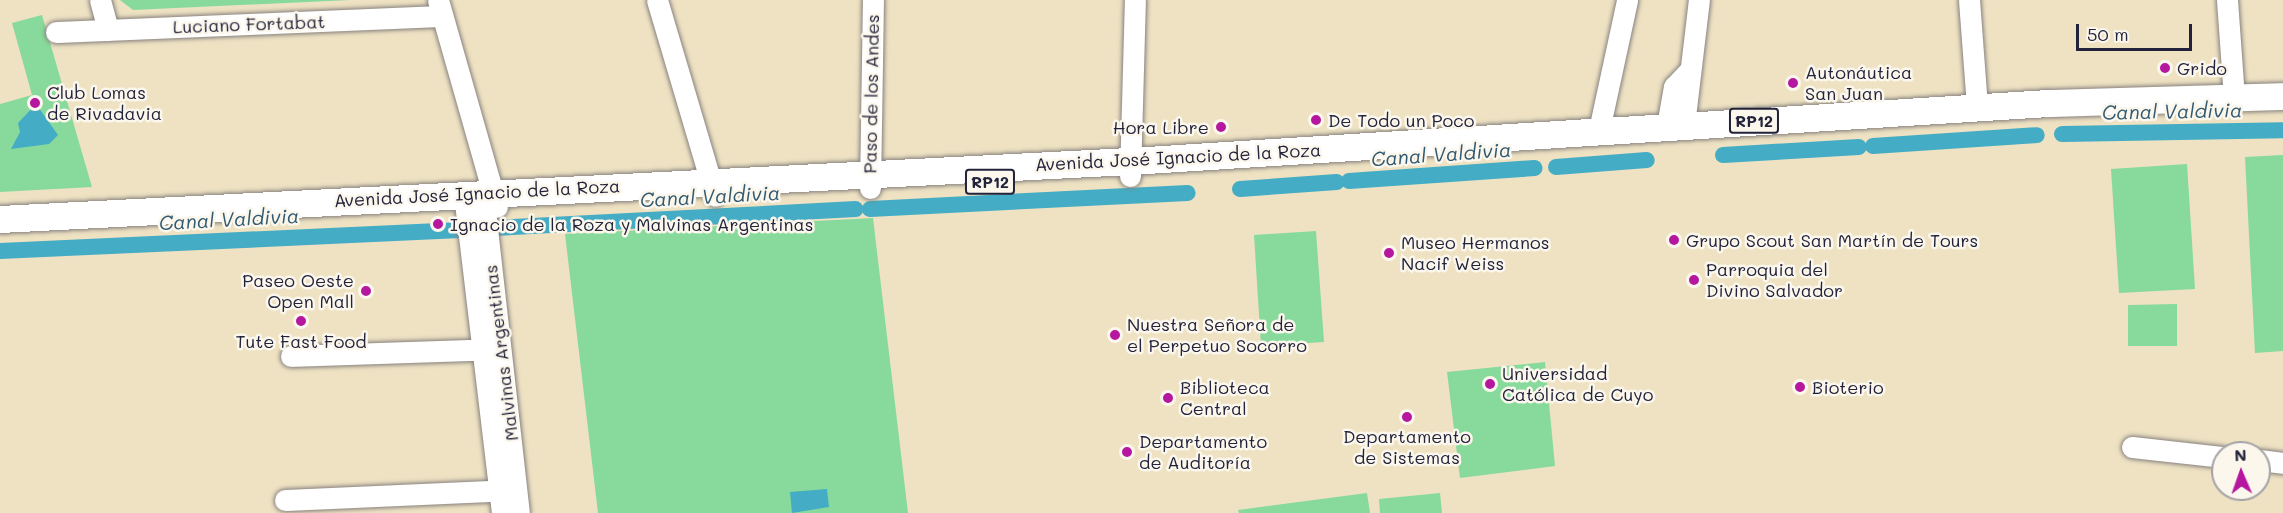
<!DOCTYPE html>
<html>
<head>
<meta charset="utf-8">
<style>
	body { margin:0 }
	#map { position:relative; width:2283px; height:513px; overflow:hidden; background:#eee2c3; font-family:Mali,sans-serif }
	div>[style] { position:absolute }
	.green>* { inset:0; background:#87da9b }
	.water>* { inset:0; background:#44acc4 }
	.canal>* { height:16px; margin:-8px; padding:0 8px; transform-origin:8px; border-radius:8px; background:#44acc4 }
	.roads { filter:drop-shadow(0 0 2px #88827f) drop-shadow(0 0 2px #88827f) }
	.minor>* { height:21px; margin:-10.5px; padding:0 10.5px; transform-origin:10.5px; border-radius:10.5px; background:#fff }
	.major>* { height:27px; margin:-13.5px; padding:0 13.5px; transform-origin:13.5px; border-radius:13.5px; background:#fff }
	.dots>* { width:16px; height:16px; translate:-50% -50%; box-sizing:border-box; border:3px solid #fbf7ec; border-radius:50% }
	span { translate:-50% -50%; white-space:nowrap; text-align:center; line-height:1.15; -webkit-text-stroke:5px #fbf7ec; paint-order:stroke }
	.shield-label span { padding:2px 4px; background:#fbf7ec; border:2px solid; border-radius:4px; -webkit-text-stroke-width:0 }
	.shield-label { font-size:16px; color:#22223b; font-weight:700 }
	.street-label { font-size:18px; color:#22223b }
	.poi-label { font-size:18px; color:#22223b }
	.left { translate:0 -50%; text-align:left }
	.right { translate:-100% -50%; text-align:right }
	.water-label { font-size:20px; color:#305972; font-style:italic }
	.north { position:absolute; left:2211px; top:441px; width:60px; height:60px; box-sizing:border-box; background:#fbf7ec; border:2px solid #a4a2a5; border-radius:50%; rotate:358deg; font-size:16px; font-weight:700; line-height:24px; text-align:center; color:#22223b }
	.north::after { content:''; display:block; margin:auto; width:21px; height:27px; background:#b5179e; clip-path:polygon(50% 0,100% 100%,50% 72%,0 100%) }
	.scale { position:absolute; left:2076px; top:24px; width:116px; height:27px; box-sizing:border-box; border:3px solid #22223b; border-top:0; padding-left:8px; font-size:18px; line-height:21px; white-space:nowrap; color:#22223b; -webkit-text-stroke:4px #fbf7ec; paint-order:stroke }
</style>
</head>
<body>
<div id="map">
	<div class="green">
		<i style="clip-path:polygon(120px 0,350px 0,133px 10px)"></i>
		<i style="clip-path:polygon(42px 15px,92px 187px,0 192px,0 104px,32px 95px,12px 23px)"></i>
		<i style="clip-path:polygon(2283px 155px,2283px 351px,2255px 353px,2245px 157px)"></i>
		<i style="clip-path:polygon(2187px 164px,2195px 289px,2119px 293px,2111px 169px)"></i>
		<i style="clip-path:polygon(873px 218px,908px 513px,598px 513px,565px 234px)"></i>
		<i style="clip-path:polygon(1316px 231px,1324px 342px,1261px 346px,1254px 235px)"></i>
		<i style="clip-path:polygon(2177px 304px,2177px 346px,2128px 346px,2128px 305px)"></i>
		<i style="clip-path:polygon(1545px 362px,1555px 466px,1460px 478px,1447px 372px)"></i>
		<i style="clip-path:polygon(1367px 493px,1370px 513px,1239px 513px,1238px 510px)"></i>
		<i style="clip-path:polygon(1440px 493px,1442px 513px,1380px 513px,1379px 499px)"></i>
	</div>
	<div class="water">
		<i style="clip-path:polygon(36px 104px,58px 135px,49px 144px,11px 149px,20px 132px,18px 123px)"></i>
		<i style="clip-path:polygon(827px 489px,829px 507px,792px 513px,790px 492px)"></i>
	</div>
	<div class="canal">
		<i style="left:2062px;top:134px;width:221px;rotate:-1deg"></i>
		<i style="left:1873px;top:146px;width:164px;rotate:-3.8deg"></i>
		<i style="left:1723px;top:155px;width:136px;rotate:-3.4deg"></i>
		<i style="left:1556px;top:167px;width:91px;rotate:-4.4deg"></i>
		<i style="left:1349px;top:181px;width:186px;rotate:-4deg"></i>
		<i style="left:1240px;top:189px;width:97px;rotate:-4.1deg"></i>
		<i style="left:870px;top:209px;width:318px;rotate:-2.9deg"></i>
		<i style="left:495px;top:228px;width:361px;rotate:-3deg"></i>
		<i style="left:0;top:251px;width:461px;rotate:-2.6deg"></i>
	</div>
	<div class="roads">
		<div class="minor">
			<i style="left:100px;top:0;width:31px;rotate:75deg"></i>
			<i style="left:438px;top:0;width:215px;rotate:74.1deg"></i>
			<i style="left:657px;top:0;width:204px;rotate:73.5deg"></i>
			<i style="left:1969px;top:0;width:107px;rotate:85.7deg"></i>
			<i style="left:2227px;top:0;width:98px;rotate:85.9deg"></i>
			<i style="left:56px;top:32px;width:386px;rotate:-2.4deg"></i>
			<i style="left:1684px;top:125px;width:126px;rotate:-83.2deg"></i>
			<i style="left:1667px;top:126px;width:40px;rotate:-80deg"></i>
			<i style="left:1674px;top:87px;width:23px;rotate:-47deg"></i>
			<i style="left:1599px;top:130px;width:133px;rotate:-77.8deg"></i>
			<i style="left:1130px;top:176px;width:176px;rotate:-88.4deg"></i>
			<i style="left:870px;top:188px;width:188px;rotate:-89.1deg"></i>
			<i style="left:483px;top:193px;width:322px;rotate:83.6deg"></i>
			<i style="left:464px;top:194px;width:321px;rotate:83.2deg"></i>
			<i style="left:291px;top:356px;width:206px;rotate:-1.9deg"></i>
			<i style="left:2132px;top:447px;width:92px;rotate:6.3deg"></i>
			<i style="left:2259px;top:460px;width:24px;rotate:7deg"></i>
			<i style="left:285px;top:500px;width:228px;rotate:-2.5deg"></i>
		</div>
		<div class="major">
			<i style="left:0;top:219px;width:1132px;rotate:-2.94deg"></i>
			<i style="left:1131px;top:161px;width:919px;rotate:-3.62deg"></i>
			<i style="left:2048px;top:103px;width:235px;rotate:-1.7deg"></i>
		</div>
	</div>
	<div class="dots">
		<i style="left:2165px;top:68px;background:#b5179e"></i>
		<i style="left:1793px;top:83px;background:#b5179e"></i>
		<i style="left:35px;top:103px;background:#b5179e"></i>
		<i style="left:1316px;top:120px;background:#b5179e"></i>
		<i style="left:1221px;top:127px;background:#b5179e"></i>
		<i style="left:438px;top:224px;background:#b5179e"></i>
		<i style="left:1674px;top:240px;background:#b5179e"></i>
		<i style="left:1389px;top:253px;background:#b5179e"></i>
		<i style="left:1694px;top:280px;background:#b5179e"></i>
		<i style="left:366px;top:291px;background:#b5179e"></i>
		<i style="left:301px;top:321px;background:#b5179e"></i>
		<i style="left:1115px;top:335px;background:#b5179e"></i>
		<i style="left:1490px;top:384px;background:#b5179e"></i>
		<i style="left:1800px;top:387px;background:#b5179e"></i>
		<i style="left:1168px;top:398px;background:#b5179e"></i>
		<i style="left:1407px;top:417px;background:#b5179e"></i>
		<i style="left:1127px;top:452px;background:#b5179e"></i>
	</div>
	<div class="shield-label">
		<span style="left:1754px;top:121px">RP12</span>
		<span style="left:990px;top:182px">RP12</span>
	</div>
	<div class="street-label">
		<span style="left:249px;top:24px;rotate:-2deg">Luciano Fortabat</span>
		<span style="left:871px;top:94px;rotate:-89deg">Paso de los Andes</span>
		<span style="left:1178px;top:157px;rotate:-3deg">Avenida José Ignacio de la Roza</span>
		<span style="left:477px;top:193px;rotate:-3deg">Avenida José Ignacio de la Roza</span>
		<span style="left:501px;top:353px;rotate:-97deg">Malvinas Argentinas</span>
	</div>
	<div class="poi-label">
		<span class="left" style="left:2177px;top:68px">Grido</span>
		<span class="left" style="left:1805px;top:83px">Autonáutica<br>San Juan</span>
		<span class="left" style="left:47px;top:103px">Club Lomas<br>de Rivadavia</span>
		<span class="left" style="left:1328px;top:120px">De Todo un Poco</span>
		<span class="right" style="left:1209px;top:127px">Hora Libre</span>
		<span class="left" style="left:450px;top:224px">Ignacio de la Roza y Malvinas Argentinas</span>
		<span class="left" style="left:1686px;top:240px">Grupo Scout San Martín de Tours</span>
		<span class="left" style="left:1401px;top:253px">Museo Hermanos<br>Nacif Weiss</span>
		<span class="left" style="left:1706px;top:280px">Parroquia del<br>Divino Salvador</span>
		<span class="right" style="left:354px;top:291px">Paseo Oeste<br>Open Mall</span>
		<span class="left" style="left:1127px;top:335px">Nuestra Señora de<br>el Perpetuo Socorro</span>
		<span style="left:301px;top:341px">Tute Fast Food</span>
		<span class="left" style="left:1502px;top:384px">Universidad<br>Católica de Cuyo</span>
		<span class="left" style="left:1812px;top:387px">Bioterio</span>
		<span class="left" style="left:1180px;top:398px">Biblioteca<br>Central</span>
		<span style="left:1407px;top:447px">Departamento<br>de Sistemas</span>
		<span class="left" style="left:1139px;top:452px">Departamento<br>de Auditoría</span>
	</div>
	<div class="water-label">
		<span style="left:2172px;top:111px;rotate:-1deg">Canal Valdivia</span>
		<span style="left:1441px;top:154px;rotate:-4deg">Canal Valdivia</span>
		<span style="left:710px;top:196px;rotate:-3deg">Canal Valdivia</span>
		<span style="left:229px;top:219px;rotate:-3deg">Canal Valdivia</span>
	</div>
	<div class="north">N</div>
	<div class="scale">50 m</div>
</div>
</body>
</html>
